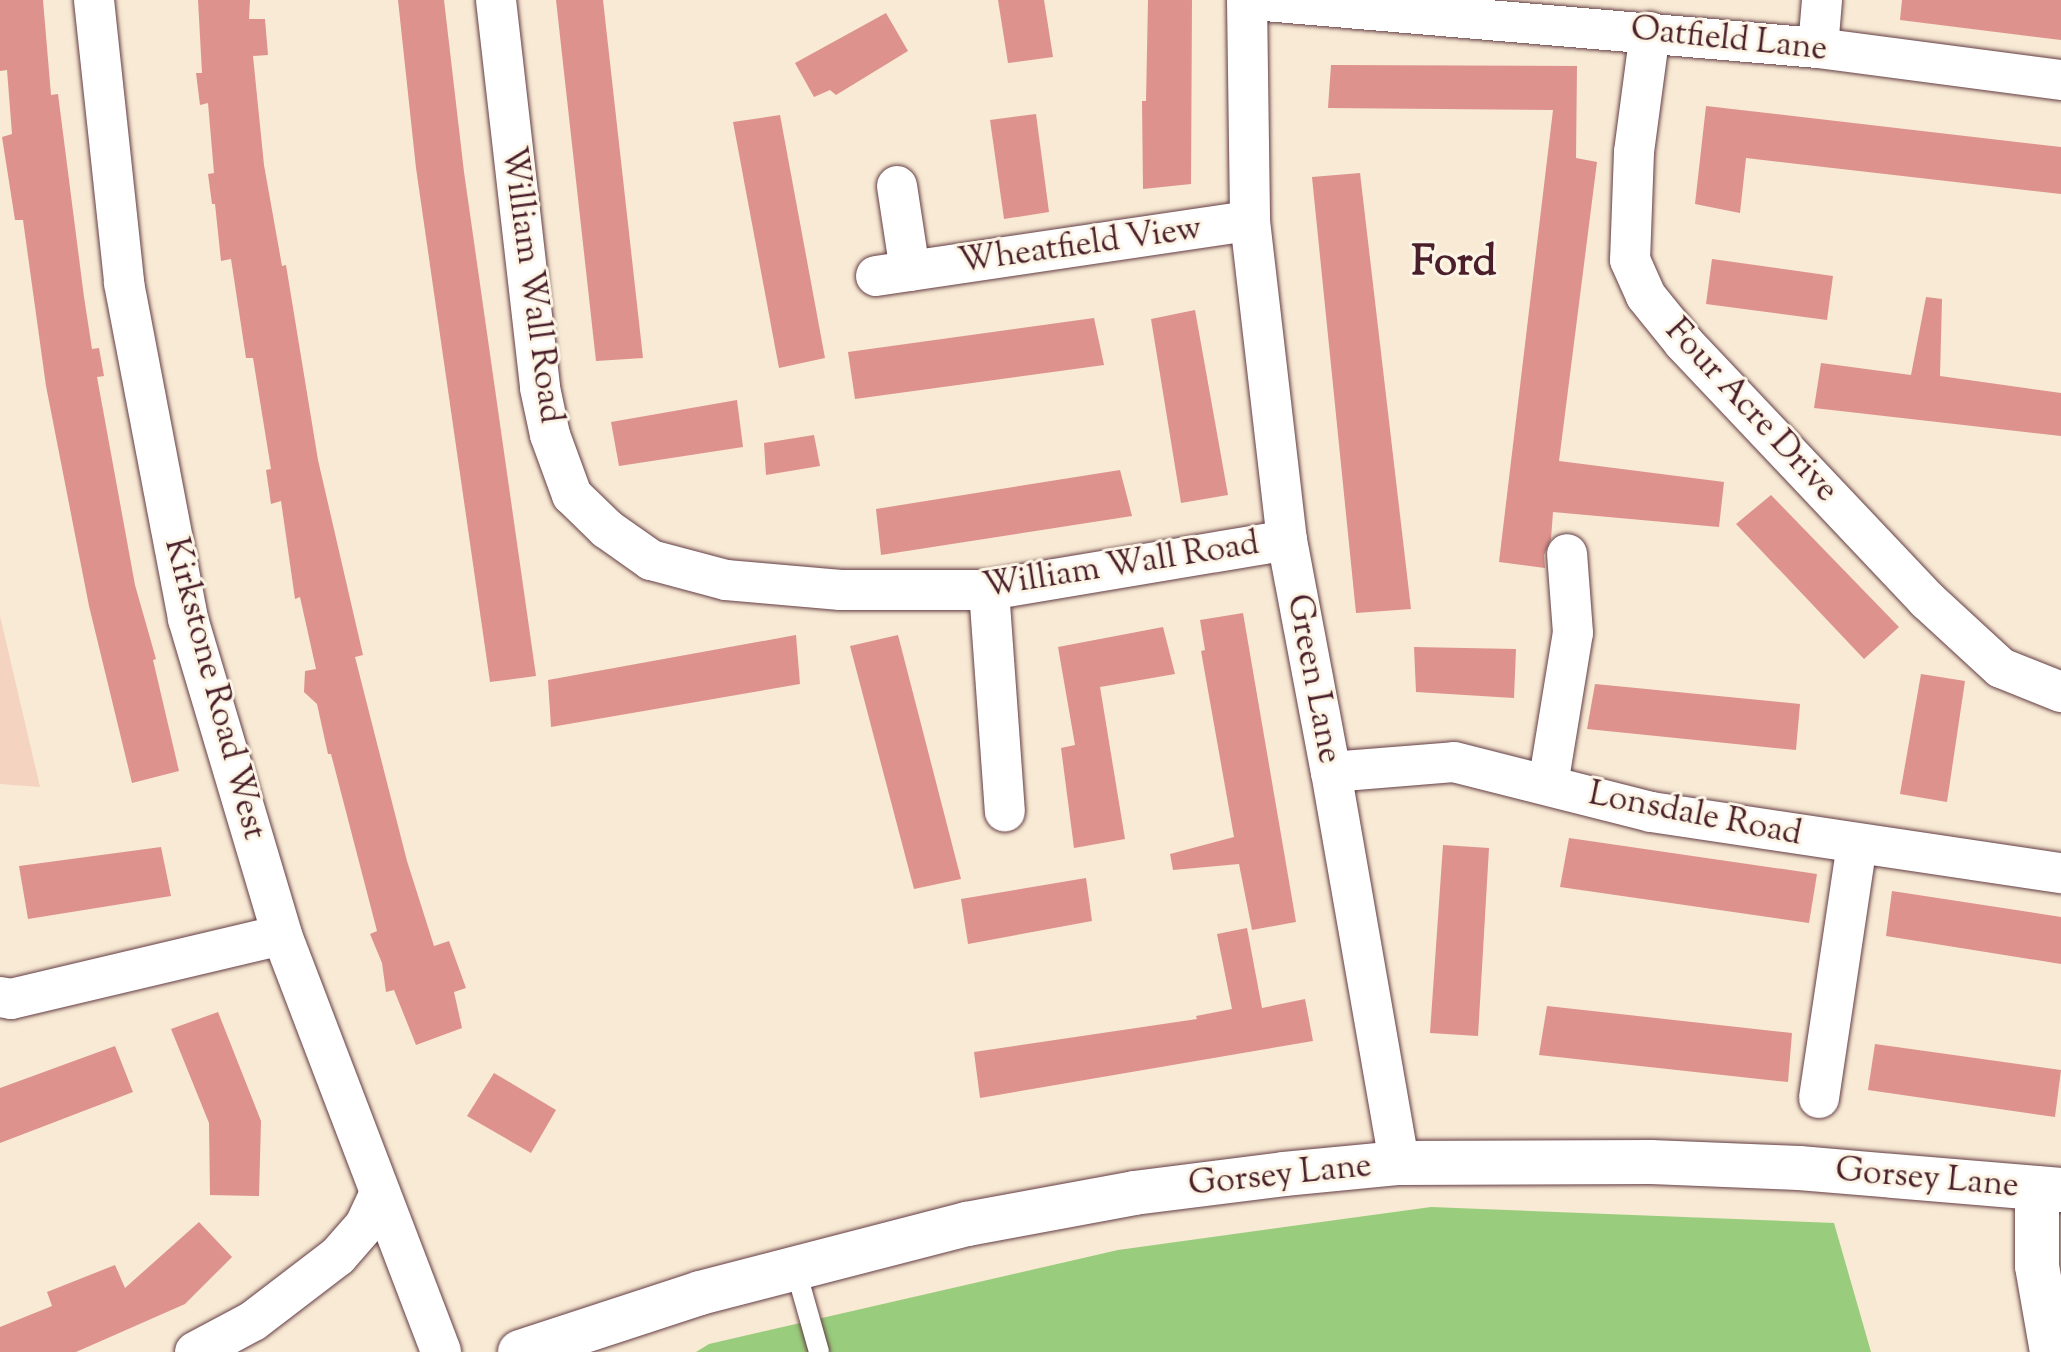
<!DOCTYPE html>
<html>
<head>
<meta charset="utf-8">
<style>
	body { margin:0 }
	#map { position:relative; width:2061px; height:1352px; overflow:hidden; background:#f8ead4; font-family:"Sorts Mill Goudy",serif }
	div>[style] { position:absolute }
	.built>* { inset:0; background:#f4d3c0 }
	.green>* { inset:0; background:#99cc7c }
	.building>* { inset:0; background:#dd928d }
	.roads { filter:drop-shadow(0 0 2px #643d44) drop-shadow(0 0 2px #643d44) }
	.lane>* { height:20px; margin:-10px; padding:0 10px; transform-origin:10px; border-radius:10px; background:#fff }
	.street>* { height:40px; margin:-20px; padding:0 20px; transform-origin:20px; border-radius:20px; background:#fff }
	.secondary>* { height:44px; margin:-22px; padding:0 22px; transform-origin:22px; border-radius:22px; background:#fff }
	span { translate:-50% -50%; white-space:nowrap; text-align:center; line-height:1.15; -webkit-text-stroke:6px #fcf5e5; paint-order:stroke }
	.street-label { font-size:34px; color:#4a1f2b }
	.district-label { font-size:42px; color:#4a1f2b; font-weight:700 }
</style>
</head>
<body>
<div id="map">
	<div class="built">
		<i style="clip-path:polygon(0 616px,40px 787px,0 784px)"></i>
	</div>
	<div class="green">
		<i style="clip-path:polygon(1431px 1207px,1834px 1223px,1871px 1352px,696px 1352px,709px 1344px,1118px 1250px)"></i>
	</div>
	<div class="building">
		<i style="clip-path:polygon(0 0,43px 0,51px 95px,58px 94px,84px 297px,92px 349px,99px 348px,104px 376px,97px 377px,135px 585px,156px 659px,153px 660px,179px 771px,132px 783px,89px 606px,46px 386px,23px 220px,15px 220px,2px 137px,12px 134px,7px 70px,0 71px)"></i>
		<i style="clip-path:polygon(198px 0,250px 0,249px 19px,265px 19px,268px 55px,253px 56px,264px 165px,282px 266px,286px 265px,318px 460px,363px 655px,355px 657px,407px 861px,434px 946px,449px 941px,466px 988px,454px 992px,462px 1028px,416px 1045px,394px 990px,386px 992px,382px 963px,370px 934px,377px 931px,331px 754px,328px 754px,317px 704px,304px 692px,305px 671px,316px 669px,300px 597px,295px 599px,281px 501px,271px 504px,266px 470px,271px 469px,253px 358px,246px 358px,231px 259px,221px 261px,215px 204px,212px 204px,208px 174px,214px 173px,208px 103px,200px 105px,196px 73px,202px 73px)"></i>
		<i style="clip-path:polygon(398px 0,444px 0,464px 172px,536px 676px,490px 682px,416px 168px)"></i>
		<i style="clip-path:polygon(556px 0,603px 0,643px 358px,596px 361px)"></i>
		<i style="clip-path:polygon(998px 0,1044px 0,1053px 57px,1008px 63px)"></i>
		<i style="clip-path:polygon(1148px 0,1192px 0,1191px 184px,1143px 189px,1142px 101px,1146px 101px)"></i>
		<i style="clip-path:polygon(1902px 0,2061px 0,2061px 40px,1900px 20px)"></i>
		<i style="clip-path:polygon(886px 13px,908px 51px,836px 95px,830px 90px,814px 97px,795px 63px)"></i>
		<i style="clip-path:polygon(1331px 65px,1577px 66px,1576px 158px,1597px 162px,1559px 461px,1724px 482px,1719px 527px,1553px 512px,1551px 539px,1544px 555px,1545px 568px,1499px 562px,1553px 110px,1328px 108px)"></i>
		<i style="clip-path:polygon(1706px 106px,2061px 147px,2061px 194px,1746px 158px,1740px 213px,1695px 204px)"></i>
		<i style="clip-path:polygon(1036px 114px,1049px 212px,1004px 219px,990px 120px)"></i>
		<i style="clip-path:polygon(780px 115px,825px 358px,779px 368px,733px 122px)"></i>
		<i style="clip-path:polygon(1360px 173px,1411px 609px,1356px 613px,1312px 177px)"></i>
		<i style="clip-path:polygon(1712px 259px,1833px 276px,1827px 320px,1706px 304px)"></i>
		<i style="clip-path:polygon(1926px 297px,1942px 299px,1940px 376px,2061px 393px,2061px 436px,1814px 408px,1821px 363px,1911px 375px)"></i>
		<i style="clip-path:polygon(1195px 310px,1228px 495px,1181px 503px,1151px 319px)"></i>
		<i style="clip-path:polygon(1094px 318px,1104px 365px,855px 399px,848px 352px)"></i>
		<i style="clip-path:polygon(737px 400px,743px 447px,619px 466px,611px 422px)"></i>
		<i style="clip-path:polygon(814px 435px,820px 466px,766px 475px,764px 443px)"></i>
		<i style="clip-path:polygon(1120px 470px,1132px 516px,881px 555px,876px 509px)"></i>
		<i style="clip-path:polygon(1771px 495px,1899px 627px,1864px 659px,1736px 524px)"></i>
		<i style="clip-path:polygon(1243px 613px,1296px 922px,1252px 930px,1239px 864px,1173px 870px,1170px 854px,1234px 837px,1201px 651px,1205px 650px,1200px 620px)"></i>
		<i style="clip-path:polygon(1163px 627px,1175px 674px,1100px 687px,1125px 839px,1074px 848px,1061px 748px,1075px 745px,1058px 647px)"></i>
		<i style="clip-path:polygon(796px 635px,800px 684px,551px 727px,548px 680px)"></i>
		<i style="clip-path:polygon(898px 635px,961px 879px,914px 889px,850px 646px)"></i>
		<i style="clip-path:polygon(1414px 647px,1516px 649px,1514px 698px,1416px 692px)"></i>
		<i style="clip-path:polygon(1921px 674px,1965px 681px,1947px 802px,1900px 794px)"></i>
		<i style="clip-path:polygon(1595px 684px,1800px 704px,1796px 750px,1587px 729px)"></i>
		<i style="clip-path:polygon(1569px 838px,1817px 874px,1809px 923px,1560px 887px)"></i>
		<i style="clip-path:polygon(1443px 845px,1489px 848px,1478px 1036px,1430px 1033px)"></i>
		<i style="clip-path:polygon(161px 847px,171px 896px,28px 919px,19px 866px)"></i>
		<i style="clip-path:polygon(1086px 878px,1092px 921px,968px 944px,961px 899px)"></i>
		<i style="clip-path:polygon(1892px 891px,2061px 917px,2061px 964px,1886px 936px)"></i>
		<i style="clip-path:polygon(1247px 928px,1262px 1008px,1305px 999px,1313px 1041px,980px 1098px,974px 1052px,1197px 1019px,1196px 1016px,1232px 1009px,1217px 934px)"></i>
		<i style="clip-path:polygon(1547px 1006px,1792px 1033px,1788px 1082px,1539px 1055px)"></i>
		<i style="clip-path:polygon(218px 1012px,261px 1121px,259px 1196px,210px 1195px,209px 1123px,171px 1029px)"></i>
		<i style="clip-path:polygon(1875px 1044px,2061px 1070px,2055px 1117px,1868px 1090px)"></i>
		<i style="clip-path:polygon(115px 1046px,133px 1092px,0 1143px,0 1088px)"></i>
		<i style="clip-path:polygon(494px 1073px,556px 1110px,531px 1153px,467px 1116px)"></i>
		<i style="clip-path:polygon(199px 1222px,232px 1257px,185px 1304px,76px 1352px,0 1352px,0 1327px,52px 1306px,47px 1292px,115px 1265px,125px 1288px)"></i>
	</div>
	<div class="roads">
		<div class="lane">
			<i style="left:795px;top:1267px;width:88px;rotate:74.2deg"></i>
		</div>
		<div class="street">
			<i style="left:94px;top:0;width:285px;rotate:83.9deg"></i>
			<i style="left:124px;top:283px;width:342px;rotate:79.2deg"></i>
			<i style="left:188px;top:619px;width:330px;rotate:73.4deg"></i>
			<i style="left:282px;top:935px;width:446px;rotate:69.1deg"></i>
			<i style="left:496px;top:0;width:390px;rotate:83.5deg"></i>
			<i style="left:540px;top:388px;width:48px;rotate:78deg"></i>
			<i style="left:550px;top:435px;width:64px;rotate:69.9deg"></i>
			<i style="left:572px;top:495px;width:49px;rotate:44.2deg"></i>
			<i style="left:607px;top:529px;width:54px;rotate:35.2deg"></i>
			<i style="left:651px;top:560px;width:78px;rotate:14.9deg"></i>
			<i style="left:726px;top:580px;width:115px;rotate:5deg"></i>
			<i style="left:841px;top:590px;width:148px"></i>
			<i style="left:989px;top:590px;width:302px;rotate:-9.5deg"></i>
			<i style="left:1247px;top:0;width:221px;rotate:89.2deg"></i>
			<i style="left:1250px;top:221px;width:321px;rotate:83.4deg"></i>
			<i style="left:1287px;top:540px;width:236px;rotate:79.3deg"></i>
			<i style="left:1331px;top:772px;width:397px;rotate:80.1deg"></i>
			<i style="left:1253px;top:0;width:567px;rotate:4.86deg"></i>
			<i style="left:1818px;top:48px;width:245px;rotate:7.5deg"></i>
			<i style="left:1650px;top:32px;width:121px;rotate:97.6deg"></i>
			<i style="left:1634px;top:152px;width:108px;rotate:92.1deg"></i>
			<i style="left:1630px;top:260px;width:39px;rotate:66deg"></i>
			<i style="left:1646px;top:296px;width:60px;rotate:51deg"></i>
			<i style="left:1684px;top:343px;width:354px;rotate:46.6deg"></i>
			<i style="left:1927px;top:600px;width:100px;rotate:42.6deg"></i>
			<i style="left:2001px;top:668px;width:65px;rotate:21.8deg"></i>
			<i style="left:1818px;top:48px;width:48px;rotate:-85.2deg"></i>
			<i style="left:897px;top:186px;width:86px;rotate:81.3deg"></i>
			<i style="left:876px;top:276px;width:378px;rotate:-8.4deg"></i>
			<i style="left:989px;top:590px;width:222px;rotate:85.9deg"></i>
			<i style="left:1331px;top:772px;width:123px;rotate:-4.6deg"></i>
			<i style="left:1454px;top:762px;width:203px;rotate:14.2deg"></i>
			<i style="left:1651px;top:812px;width:415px;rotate:8.5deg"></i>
			<i style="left:1548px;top:785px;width:154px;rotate:-80.7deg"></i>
			<i style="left:1573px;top:633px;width:79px;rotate:-94.3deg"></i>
			<i style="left:0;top:997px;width:11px;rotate:10deg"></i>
			<i style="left:11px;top:999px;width:278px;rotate:-13.3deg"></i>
			<i style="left:1819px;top:1098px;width:257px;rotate:-81.5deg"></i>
			<i style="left:195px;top:1352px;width:66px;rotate:-28.1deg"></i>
			<i style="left:253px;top:1321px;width:107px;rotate:-37.4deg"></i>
			<i style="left:338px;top:1256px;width:41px;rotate:-48.9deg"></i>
			<i style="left:365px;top:1225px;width:35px;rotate:-65deg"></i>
		</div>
		<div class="secondary">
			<i style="left:2037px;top:1188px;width:78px;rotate:90deg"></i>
			<i style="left:2037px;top:1266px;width:87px;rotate:80.1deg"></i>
			<i style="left:520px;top:1352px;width:189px;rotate:-18.1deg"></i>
			<i style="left:700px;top:1293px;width:276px;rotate:-14.5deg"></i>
			<i style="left:967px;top:1224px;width:170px;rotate:-10.5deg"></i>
			<i style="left:1134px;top:1193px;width:151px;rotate:-7.2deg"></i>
			<i style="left:1284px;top:1174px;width:116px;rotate:-5.5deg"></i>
			<i style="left:1399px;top:1163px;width:252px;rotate:-0.2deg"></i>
			<i style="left:1651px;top:1162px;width:148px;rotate:2.3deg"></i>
			<i style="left:1799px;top:1168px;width:263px;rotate:4.8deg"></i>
		</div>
	</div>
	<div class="street-label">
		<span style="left:1729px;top:40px;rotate:6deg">Oatfield Lane</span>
		<span style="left:1080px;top:246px;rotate:-8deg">Wheatfield View</span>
		<span style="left:531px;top:285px;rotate:82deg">William Wall Road</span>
		<span style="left:1751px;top:411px;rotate:47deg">Four Acre Drive</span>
		<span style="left:1121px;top:566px;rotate:-9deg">William Wall Road</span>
		<span style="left:1313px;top:679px;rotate:79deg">Green Lane</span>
		<span style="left:214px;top:689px;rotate:75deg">Kirkstone Road West</span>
		<span style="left:1695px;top:815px;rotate:11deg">Lonsdale Road</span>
		<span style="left:1280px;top:1176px;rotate:-6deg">Gorsey Lane</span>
		<span style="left:1927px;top:1179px;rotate:5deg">Gorsey Lane</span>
	</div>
	<div class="district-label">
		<span style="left:1454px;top:264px">Ford</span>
	</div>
</div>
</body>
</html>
